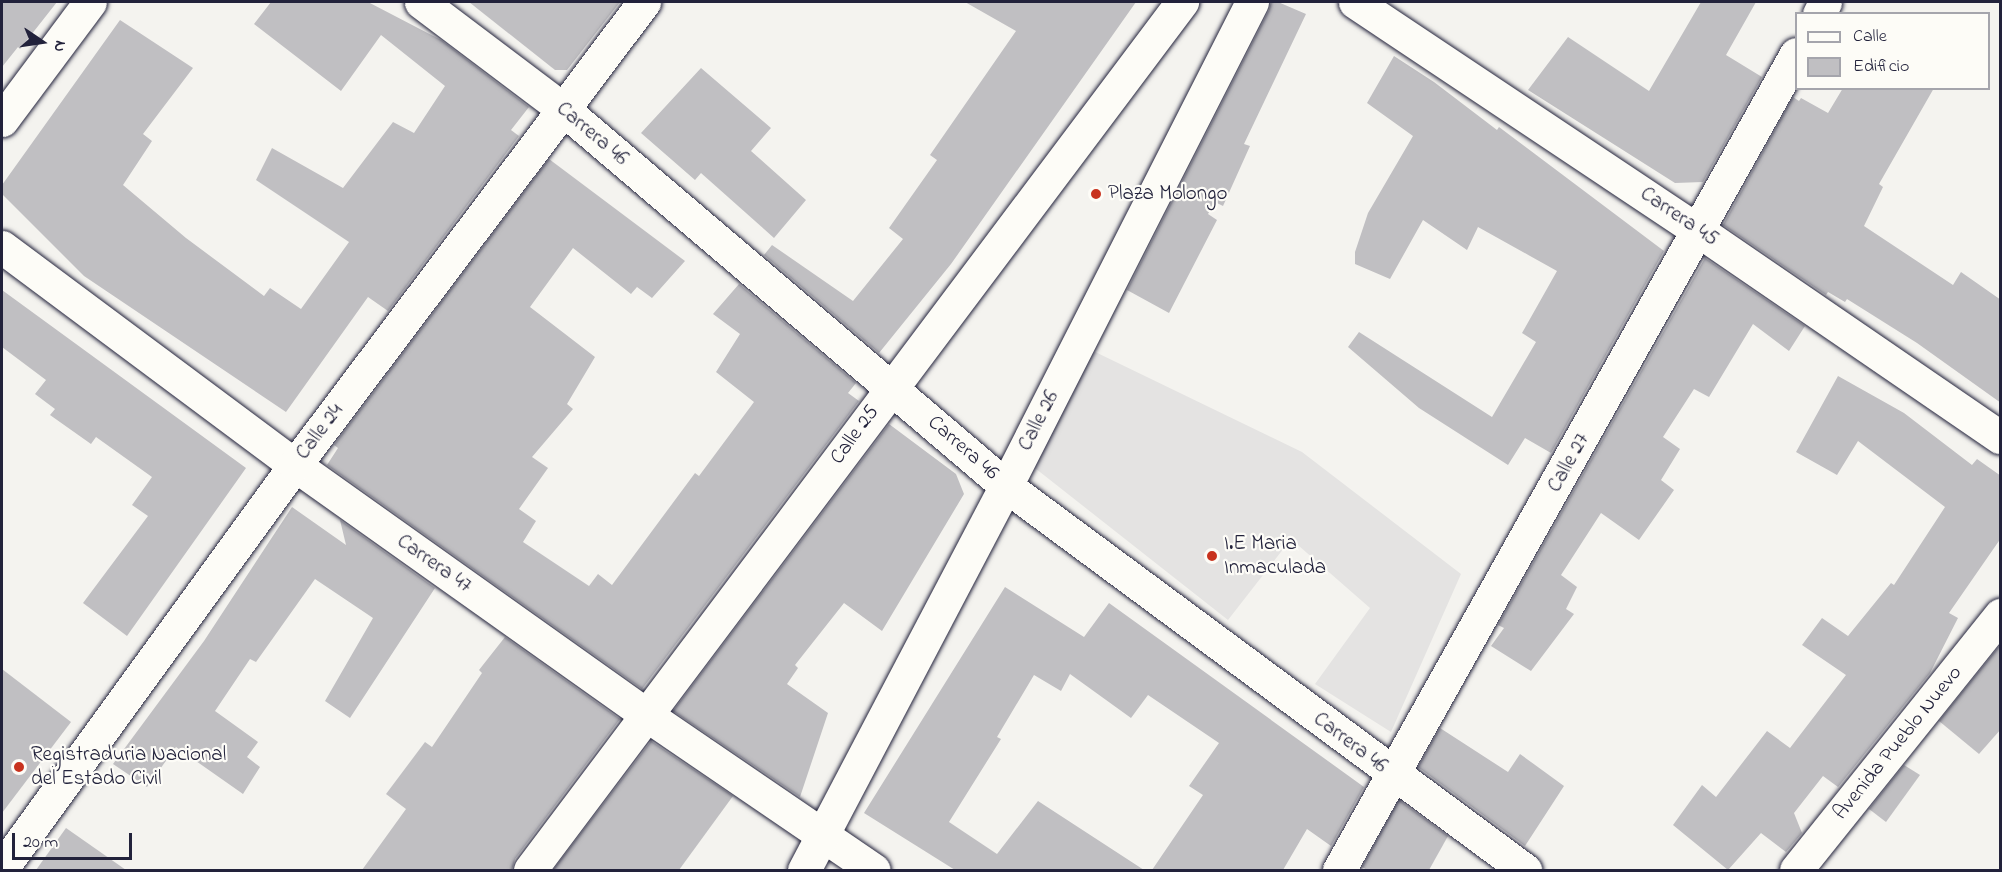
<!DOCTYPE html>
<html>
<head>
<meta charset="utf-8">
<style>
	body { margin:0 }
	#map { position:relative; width:2002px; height:872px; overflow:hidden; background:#f4f3ef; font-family:"Indie Flower",sans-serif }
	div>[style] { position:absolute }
	.built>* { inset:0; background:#e4e3e2 }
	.building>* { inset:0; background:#c0bfc2 }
	.roads { filter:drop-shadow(0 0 2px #22223b) drop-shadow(0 0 2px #22223b) }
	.minor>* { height:33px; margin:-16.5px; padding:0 16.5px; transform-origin:16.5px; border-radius:16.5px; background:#fdfcf7 }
	.tertiary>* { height:33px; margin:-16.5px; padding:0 16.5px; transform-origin:16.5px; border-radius:16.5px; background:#fdfcf7 }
	.secondary>* { height:33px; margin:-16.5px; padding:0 16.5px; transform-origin:16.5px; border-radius:16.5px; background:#fdfcf7 }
	.dots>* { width:16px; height:16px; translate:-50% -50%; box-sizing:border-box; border:3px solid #fdfcf7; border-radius:50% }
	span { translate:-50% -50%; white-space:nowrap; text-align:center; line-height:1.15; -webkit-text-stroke:4.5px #fdfcf7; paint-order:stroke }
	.street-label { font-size:21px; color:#22223b }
	.poi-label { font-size:21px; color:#22223b }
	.left { translate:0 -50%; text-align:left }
	.frame { position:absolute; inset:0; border:3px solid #22223b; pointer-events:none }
	.legend { position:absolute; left:1795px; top:12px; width:195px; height:78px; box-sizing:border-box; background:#fdfcf7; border:2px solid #a5a5ac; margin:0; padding:8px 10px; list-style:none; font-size:18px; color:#22223b }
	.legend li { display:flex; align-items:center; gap:12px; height:30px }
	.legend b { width:30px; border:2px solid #a5a5ac }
	.north { position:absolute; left:12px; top:12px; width:60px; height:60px; -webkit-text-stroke:4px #fdfcf7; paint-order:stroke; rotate:103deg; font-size:16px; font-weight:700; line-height:24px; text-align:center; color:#22223b }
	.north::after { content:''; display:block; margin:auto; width:21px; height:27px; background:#22223b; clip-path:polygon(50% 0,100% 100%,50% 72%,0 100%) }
	.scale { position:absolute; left:12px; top:833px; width:120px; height:27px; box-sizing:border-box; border:3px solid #22223b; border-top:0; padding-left:8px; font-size:18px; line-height:21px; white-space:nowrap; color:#22223b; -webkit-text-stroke:4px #fdfcf7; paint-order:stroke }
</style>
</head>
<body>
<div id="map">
	<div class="built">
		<i style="clip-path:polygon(1087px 348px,1302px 452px,1461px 574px,1391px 732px,1315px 684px,1370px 608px,1291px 539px,1228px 620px,1026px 461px)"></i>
	</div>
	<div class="building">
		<i style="clip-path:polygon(2px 2px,57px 2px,20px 49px,18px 47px,2px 67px)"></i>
		<i style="clip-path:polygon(271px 2px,368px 2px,441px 40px,529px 107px,511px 130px,519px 136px,388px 311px,368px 297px,286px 412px,84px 276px,2px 194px,2px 185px,120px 20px,193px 68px,143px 134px,152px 141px,123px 185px,186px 238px,264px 296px,270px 288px,301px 309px,349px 242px,256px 180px,272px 148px,343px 188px,393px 122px,414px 133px,445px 86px,381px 35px,341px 91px,254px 24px)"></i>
		<i style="clip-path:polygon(469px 2px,620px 2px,567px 70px,555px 70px)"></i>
		<i style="clip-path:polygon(965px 2px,1136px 2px,951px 264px,879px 353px,764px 255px,772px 245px,853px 301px,903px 239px,889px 228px,937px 160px,930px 155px,1016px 31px)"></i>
		<i style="clip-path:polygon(1271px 2px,1278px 2px,1306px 14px,1244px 144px,1250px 146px,1223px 206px,1215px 202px,1208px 214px,1217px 220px,1169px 313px,1127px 290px,1269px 10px)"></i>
		<i style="clip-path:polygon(1701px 2px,1756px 2px,1726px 55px,1762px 77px,1703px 182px,1675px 183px,1528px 90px,1568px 37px,1649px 91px)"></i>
		<i style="clip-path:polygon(1394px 56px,1434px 82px,1497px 130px,1499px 127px,1664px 251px,1551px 453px,1525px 438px,1508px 465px,1419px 408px,1348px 347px,1359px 332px,1492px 417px,1536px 342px,1522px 333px,1557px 271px,1478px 227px,1467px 250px,1423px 220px,1390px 279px,1355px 264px,1355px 252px,1368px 213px,1413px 136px,1367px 103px)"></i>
		<i style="clip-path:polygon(701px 68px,771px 128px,751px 151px,806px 200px,774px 238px,701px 173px,695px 180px,641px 133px)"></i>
		<i style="clip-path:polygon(1843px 88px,1934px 88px,1879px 184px,1883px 187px,1864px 226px,1953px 285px,1961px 272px,2001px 300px,2001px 403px,1917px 343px,1847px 299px,1845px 302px,1828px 292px,1826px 295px,1723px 225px,1793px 97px,1799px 101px,1801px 98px,1828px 113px)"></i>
		<i style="clip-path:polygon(549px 159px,685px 261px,652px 298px,637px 287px,631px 294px,573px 248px,530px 307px,595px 357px,567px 404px,573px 409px,532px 457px,548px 468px,519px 509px,536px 521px,523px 542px,589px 586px,598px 574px,612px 585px,695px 473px,699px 476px,754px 402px,716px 372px,740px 334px,713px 314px,739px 284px,856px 383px,848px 393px,859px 401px,642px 689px,327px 465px,338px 448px,334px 445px)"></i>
		<i style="clip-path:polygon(1705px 258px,1805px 326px,1789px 351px,1753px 324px,1709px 397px,1694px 389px,1663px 437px,1680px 449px,1661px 480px,1674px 490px,1639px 540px,1601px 513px,1561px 575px,1577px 587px,1566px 609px,1574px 614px,1531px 671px,1491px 646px,1504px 628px,1498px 625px)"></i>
		<i style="clip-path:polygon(2px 290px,246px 468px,127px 636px,83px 603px,148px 516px,132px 505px,152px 477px,96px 437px,91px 444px,50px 415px,55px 409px,35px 394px,46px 380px,2px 347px)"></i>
		<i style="clip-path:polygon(1838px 376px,1904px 413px,1972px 465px,1977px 459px,2001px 476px,2001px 538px,1949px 613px,1958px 618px,1930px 673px,1838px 787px,1823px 776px,1794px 813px,1802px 833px,1786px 852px,1761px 833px,1728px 870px,1673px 825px,1702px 785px,1716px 797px,1767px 731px,1790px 748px,1846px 675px,1802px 645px,1822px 618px,1848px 636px,1891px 583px,1894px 585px,1945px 507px,1858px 441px,1837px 475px,1796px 452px)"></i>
		<i style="clip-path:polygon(889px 424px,956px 474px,964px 494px,882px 631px,844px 603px,795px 665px,798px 668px,787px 684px,828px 713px,800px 797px,673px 711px)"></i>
		<i style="clip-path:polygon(292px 507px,346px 545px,340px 520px,435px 588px,350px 718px,325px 701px,373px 618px,315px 579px,256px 662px,250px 659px,215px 711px,258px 742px,247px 757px,260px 767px,243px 794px,176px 747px,147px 787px,113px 764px,204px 641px)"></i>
		<i style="clip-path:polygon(1005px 587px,1084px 637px,1109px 603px,1364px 787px,1331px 846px,1307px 829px,1283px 870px,1152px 870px,1203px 795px,1189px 786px,1219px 743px,1148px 695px,1131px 718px,1070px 674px,1061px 691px,1034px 675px,997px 737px,1001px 739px,949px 822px,997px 854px,1038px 801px,1144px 870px,955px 870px,864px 813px)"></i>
		<i style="clip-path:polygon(505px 637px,620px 719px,515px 859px,512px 870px,362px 870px,406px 809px,386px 794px,425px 742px,432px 747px,482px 673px,479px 670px)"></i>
		<i style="clip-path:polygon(2001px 644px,2001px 729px,1979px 754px,1939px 721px)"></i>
		<i style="clip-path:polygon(2px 669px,71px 722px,2px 813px)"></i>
		<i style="clip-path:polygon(1440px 728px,1508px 772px,1520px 754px,1564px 786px,1525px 846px,1418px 767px)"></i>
		<i style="clip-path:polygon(651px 741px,733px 796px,679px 870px,553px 870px)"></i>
		<i style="clip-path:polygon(1904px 765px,1920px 775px,1886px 822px,1869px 809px)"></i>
		<i style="clip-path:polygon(1399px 800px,1448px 836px,1429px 870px,1367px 870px,1362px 867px)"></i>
		<i style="clip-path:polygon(66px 828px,126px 870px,36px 870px)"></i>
	</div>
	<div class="roads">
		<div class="minor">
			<i style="left:421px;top:2px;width:178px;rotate:37deg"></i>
			<i style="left:563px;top:109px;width:582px;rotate:40.4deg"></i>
			<i style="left:1006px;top:486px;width:646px;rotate:36.5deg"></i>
			<i style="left:1355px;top:2px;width:413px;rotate:33.7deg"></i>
			<i style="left:1699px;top:231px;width:365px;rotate:34.4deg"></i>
			<i style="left:1819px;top:14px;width:13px;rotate:-63deg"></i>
			<i style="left:2px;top:120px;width:147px;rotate:-53.3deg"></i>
			<i style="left:2px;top:247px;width:365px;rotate:36.7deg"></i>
			<i style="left:295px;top:465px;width:433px;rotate:35.4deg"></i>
			<i style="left:648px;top:716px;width:273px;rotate:34.3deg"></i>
			<i style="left:804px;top:870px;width:434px;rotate:-62.3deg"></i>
			<i style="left:1006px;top:486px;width:543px;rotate:-63.06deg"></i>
			<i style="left:1339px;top:870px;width:935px;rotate:-60.75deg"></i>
		</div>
		<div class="tertiary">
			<i style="left:530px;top:870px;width:1086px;rotate:-53.09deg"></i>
		</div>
		<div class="secondary">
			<i style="left:2px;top:868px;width:498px;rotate:-54deg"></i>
			<i style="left:295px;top:465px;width:580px;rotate:-52.99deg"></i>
			<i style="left:1796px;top:870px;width:327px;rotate:-51.3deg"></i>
		</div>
	</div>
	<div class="dots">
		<i style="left:1096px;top:194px;background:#c8321e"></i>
		<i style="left:1212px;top:556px;background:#c8321e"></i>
		<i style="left:19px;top:767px;background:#c8321e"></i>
	</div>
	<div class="street-label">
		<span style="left:592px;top:134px;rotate:40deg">Carrera 46</span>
		<span style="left:1679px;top:217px;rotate:34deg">Carrera 45</span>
		<span style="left:1039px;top:421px;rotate:-63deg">Calle 26</span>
		<span style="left:320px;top:432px;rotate:-53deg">Calle 24</span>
		<span style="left:855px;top:435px;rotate:-54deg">Calle 25</span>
		<span style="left:963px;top:448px;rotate:41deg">Carrera 46</span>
		<span style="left:1569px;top:463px;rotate:-61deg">Calle 27</span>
		<span style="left:434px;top:564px;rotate:35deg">Carrera 47</span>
		<span style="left:1350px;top:743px;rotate:37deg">Carrera 46</span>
		<span style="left:1898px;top:743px;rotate:-51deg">Avenida Pueblo Nuevo</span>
	</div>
	<div class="poi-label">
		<span class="left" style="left:1108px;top:194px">Plaza Molongo</span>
		<span class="left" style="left:1224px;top:556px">I.E Maria<br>Inmaculada</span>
		<span class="left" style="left:31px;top:767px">Registraduria Nacional<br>del Estado Civil</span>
	</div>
	<div class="frame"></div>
	<ul class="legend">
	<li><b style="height:8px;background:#fdfcf7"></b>Calle</li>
	<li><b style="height:16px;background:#c0bfc2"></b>Edificio</li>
	</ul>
	<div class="north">N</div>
	<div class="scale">20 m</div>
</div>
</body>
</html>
